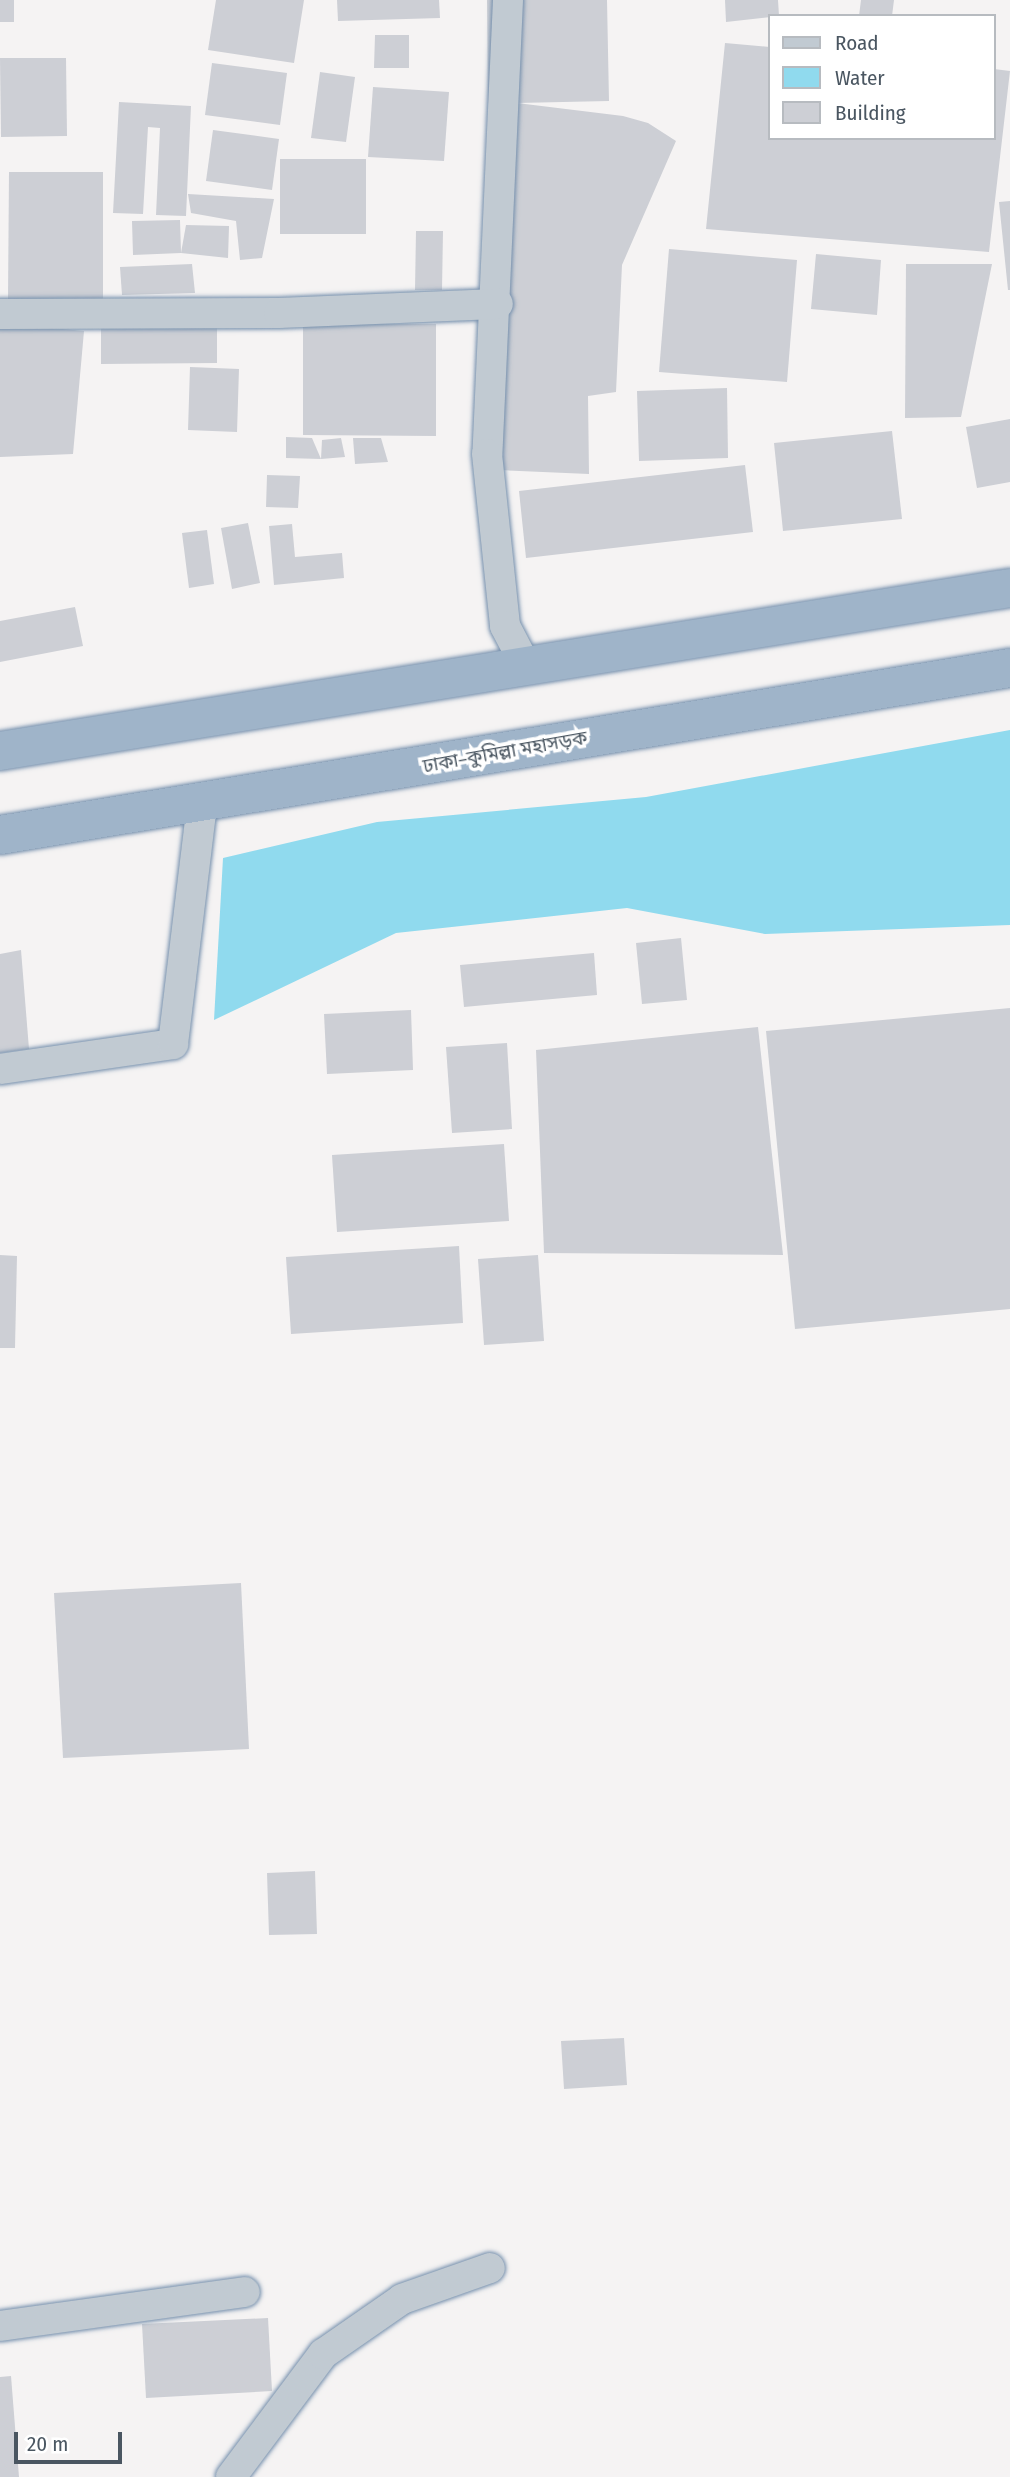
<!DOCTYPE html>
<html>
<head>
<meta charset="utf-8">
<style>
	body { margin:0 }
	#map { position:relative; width:1010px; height:2477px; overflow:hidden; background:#f5f3f3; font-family:"Fira Sans Condensed","Noto Sans Bengali",sans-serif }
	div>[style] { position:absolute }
	.water>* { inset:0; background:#90daee }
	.building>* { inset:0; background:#cdcfd5 }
	.roads { filter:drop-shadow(0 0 2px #7690ad) drop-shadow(0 0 2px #7690ad) }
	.minor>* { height:30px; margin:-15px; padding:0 15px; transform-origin:15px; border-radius:15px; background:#c1cad2 }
	.trunk>* { height:38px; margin:-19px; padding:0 19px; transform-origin:19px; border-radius:19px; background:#9fb4c9 }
	span { translate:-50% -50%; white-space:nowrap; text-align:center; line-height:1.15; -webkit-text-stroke:7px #fff; paint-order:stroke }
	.street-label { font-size:19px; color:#4a5661 }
	.legend { position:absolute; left:768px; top:14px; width:228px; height:126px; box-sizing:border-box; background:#fff; border:2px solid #b7bbc0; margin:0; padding:9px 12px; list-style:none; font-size:21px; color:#4a5661 }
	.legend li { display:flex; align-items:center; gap:14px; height:35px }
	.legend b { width:35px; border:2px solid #b7bbc0 }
	.scale { position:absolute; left:14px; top:2432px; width:108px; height:32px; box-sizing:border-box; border:4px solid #4a5661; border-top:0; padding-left:9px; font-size:21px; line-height:24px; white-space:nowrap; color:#4a5661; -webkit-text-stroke:5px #fff; paint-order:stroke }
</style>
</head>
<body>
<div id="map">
	<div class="water">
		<i style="clip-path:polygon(1010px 730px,1010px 925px,765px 934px,627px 908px,396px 933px,214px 1020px,223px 858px,377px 822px,646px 797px)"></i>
	</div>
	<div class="building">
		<i style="clip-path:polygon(0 0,14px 0,14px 22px,0 22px)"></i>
		<i style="clip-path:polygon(216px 0,304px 0,294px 63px,208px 50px)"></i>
		<i style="clip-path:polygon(337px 0,439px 0,440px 18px,338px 21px)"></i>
		<i style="clip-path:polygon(487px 0,607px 0,609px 101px,517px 103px,623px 116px,648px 123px,676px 141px,622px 265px,616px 392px,588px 396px,589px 474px,498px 470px,517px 103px,488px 103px)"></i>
		<i style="clip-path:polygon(725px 0,778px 0,779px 16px,726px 22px)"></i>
		<i style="clip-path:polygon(861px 0,894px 0,892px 16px,859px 16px)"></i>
		<i style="clip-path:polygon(375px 35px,409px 35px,409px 68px,374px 68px)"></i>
		<i style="clip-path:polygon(725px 43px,770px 47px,770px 138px,994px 138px,994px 69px,1010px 71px,989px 252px,706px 229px)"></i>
		<i style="clip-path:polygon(0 58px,66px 58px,67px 136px,1px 137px)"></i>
		<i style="clip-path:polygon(212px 63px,287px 73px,280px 125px,205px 115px)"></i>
		<i style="clip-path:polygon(320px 72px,355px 77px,346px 142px,311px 138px)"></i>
		<i style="clip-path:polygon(373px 87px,449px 92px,444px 161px,368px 157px)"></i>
		<i style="clip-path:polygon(119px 102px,191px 106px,186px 216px,156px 215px,160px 128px,148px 127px,143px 214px,113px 213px)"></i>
		<i style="clip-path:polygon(213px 130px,279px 139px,272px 190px,206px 181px)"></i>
		<i style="clip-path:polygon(280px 159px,366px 159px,366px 234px,280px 234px)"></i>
		<i style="clip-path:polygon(9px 172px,103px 172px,103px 300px,8px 299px)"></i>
		<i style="clip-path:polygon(188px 194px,274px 199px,262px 258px,240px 260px,236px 221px,191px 213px)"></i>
		<i style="clip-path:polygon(1010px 201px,1010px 290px,1008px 290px,999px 202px)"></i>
		<i style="clip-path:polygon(180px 220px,181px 253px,133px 255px,132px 221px)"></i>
		<i style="clip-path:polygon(186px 225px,229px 226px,228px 258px,181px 253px)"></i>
		<i style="clip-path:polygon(416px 231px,443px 231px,442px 290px,415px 290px)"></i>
		<i style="clip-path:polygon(669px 249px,797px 260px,787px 382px,659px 372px)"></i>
		<i style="clip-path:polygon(816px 254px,881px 260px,877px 315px,811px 309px)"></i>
		<i style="clip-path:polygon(192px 264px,195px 293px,122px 295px,120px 267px)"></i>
		<i style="clip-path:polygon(906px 264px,992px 264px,961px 417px,905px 418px)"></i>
		<i style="clip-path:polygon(0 323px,84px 331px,73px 454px,0 457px)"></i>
		<i style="clip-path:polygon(217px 324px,217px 363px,101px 364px,101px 325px)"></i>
		<i style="clip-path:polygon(303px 324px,436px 324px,436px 436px,303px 435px)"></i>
		<i style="clip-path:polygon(190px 367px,239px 369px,237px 432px,188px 430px)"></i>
		<i style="clip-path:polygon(727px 388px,728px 458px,639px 461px,637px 391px)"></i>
		<i style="clip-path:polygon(1010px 419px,1010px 482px,977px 488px,966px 427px)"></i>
		<i style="clip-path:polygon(892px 431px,902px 519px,783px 531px,774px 443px)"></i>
		<i style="clip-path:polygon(286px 437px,312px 438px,321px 459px,286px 458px)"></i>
		<i style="clip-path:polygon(341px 438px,345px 457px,321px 459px,322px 440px)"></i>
		<i style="clip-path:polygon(353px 438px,381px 438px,388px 462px,355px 464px)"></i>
		<i style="clip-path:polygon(745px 465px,753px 532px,526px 558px,519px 491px)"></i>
		<i style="clip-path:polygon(267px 475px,300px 476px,298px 508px,266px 507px)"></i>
		<i style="clip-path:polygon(248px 523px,260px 583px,232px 589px,221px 528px)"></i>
		<i style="clip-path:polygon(292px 524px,295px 557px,342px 553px,344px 578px,274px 585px,269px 526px)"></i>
		<i style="clip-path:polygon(207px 530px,214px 584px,189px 588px,182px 533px)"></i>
		<i style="clip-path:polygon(75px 607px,83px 646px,0 662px,0 621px)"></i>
		<i style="clip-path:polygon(681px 938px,687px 1000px,642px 1004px,636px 943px)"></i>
		<i style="clip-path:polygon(21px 950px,29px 1049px,0 1053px,0 954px)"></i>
		<i style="clip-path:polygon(594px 953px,597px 995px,464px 1007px,460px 965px)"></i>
		<i style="clip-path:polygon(1010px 1008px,1010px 1309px,795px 1329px,766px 1031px)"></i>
		<i style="clip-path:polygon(411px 1010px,413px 1070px,327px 1074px,324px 1014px)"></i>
		<i style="clip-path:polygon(758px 1027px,783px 1255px,544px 1253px,536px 1050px)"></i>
		<i style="clip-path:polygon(507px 1043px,512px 1129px,452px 1133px,446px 1047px)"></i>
		<i style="clip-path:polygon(504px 1144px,509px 1221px,337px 1232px,332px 1155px)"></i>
		<i style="clip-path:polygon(459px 1246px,463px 1323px,291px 1334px,286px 1257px)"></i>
		<i style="clip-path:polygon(0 1255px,17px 1256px,15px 1348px,0 1348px)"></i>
		<i style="clip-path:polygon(538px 1255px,544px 1341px,484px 1345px,478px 1259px)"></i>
		<i style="clip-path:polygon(241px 1583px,249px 1749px,63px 1758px,54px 1593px)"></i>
		<i style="clip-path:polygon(315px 1871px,317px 1934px,269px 1935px,267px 1873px)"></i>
		<i style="clip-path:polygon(624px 2038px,627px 2085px,564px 2089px,561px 2041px)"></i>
		<i style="clip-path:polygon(268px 2318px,272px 2391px,146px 2398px,142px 2324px)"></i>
		<i style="clip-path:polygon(11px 2376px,19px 2477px,0 2477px,0 2377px)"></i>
	</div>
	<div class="roads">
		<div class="minor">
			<i style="left:508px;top:0;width:454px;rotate:92.6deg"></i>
			<i style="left:487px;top:454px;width:173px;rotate:84deg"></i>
			<i style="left:505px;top:626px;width:47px;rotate:62.4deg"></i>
			<i style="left:0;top:314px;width:279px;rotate:-0.2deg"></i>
			<i style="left:279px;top:313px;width:219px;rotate:-2.4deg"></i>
			<i style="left:0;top:1069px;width:175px;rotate:-8.2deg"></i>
			<i style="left:173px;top:1044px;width:242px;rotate:-83.1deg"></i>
			<i style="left:0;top:2326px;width:247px;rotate:-7.9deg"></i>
			<i style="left:231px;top:2477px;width:154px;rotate:-53.2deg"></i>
			<i style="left:323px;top:2354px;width:96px;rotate:-34.8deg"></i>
			<i style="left:402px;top:2299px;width:93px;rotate:-19.4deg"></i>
		</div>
		<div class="trunk">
			<i style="left:0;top:751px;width:1023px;rotate:-9.17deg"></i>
			<i style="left:0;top:835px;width:1024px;rotate:-9.39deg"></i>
		</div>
	</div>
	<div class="street-label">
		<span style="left:505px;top:752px;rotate:-10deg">ঢাকা–কুমিল্লা মহাসড়ক</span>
	</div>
	<ul class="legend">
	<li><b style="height:9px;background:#c1cad2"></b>Road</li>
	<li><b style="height:19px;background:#90daee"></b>Water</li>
	<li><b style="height:19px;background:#cdcfd5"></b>Building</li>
	</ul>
	<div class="scale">20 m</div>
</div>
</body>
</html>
